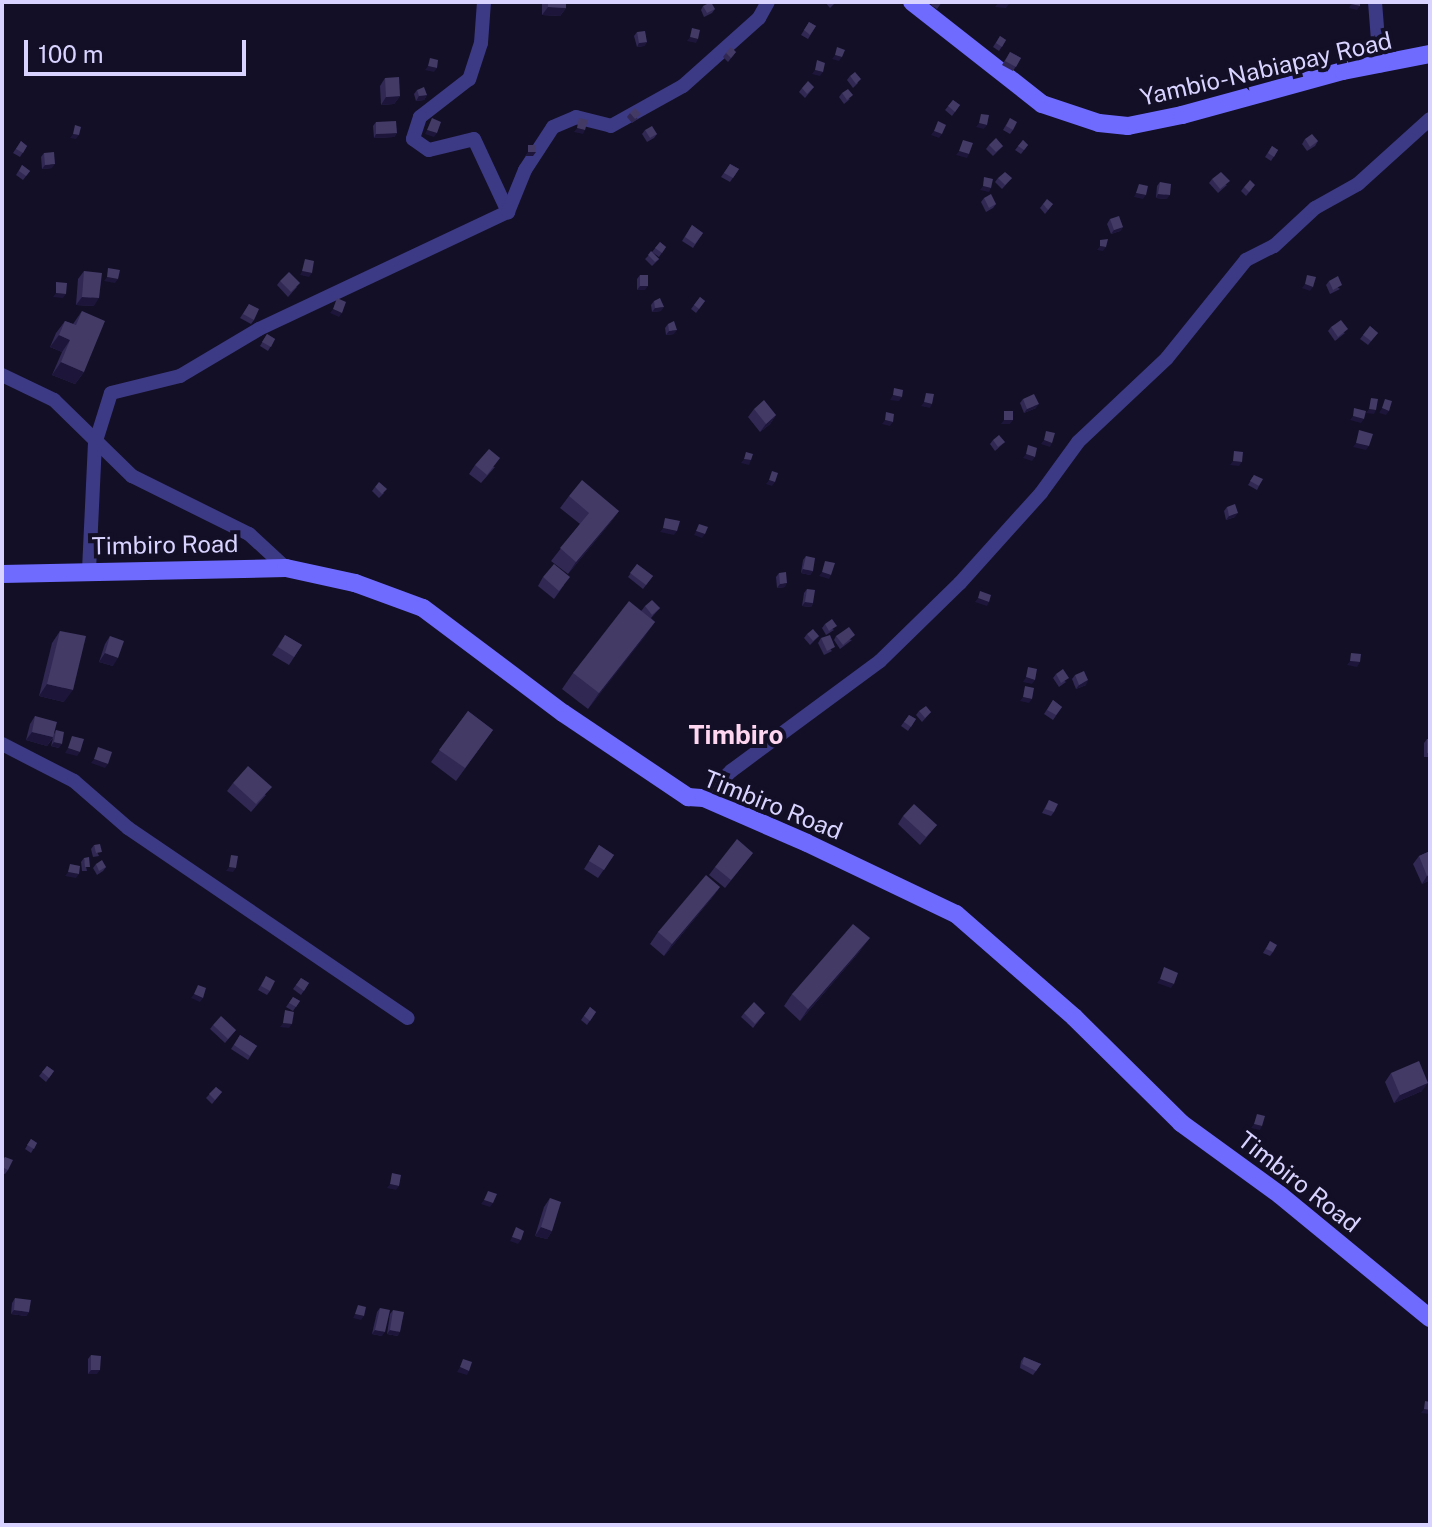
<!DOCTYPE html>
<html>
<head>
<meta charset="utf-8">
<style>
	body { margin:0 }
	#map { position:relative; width:1432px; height:1527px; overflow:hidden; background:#130f26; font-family:"Public Sans",sans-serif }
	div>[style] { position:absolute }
	.street>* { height:14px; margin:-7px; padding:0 7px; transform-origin:7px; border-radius:7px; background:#3d3a85 }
	.secondary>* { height:18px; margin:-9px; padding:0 9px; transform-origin:9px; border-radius:9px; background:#6f6bff }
	.wall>* { inset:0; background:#312854 }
	.shaded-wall>* { inset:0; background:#1d163a }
	.building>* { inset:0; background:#433a66 }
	span { translate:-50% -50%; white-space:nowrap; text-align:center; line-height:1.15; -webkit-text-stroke:8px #130f26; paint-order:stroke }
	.street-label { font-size:24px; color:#d9d4ff }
	.neighbourhood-label { font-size:26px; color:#ffd6f0; font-weight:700 }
	.frame { position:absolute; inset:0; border:4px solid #d9d4ff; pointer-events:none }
	.scale { position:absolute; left:24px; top:40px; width:222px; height:36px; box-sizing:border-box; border:4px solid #d9d4ff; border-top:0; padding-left:10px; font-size:24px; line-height:28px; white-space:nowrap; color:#d9d4ff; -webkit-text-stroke:6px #130f26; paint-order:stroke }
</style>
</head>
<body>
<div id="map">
	<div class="street">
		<i style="left:484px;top:2px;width:41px;rotate:94.2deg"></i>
		<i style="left:481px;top:43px;width:38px;rotate:108deg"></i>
		<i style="left:469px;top:79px;width:62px;rotate:142.2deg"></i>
		<i style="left:420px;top:117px;width:23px;rotate:108deg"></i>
		<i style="left:413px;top:139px;width:19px;rotate:35deg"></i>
		<i style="left:429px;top:150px;width:46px;rotate:-13.7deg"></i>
		<i style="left:474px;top:139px;width:81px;rotate:65deg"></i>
		<i style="left:1375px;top:2px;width:64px;rotate:85.5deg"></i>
		<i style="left:2px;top:375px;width:58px;rotate:25.7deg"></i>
		<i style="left:54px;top:400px;width:109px;rotate:44.3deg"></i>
		<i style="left:132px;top:476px;width:131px;rotate:26.4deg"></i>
		<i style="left:249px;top:534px;width:50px;rotate:42.6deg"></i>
		<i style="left:89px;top:570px;width:126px;rotate:-87.3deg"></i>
		<i style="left:95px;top:444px;width:53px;rotate:-72.6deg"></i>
		<i style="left:111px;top:393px;width:71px;rotate:-13.8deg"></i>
		<i style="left:180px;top:376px;width:92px;rotate:-30.7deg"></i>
		<i style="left:259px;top:329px;width:275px;rotate:-25.2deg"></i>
		<i style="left:508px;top:212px;width:45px;rotate:-68deg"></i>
		<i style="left:525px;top:170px;width:51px;rotate:-56.9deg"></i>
		<i style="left:553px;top:127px;width:25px;rotate:-23deg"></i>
		<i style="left:576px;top:117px;width:36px;rotate:14deg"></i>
		<i style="left:611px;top:126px;width:82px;rotate:-29.1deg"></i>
		<i style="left:683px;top:86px;width:102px;rotate:-41.8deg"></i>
		<i style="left:759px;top:18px;width:18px;rotate:-61deg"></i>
		<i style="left:2px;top:744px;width:81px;rotate:27.2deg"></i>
		<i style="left:74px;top:781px;width:72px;rotate:41deg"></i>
		<i style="left:128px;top:828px;width:338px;rotate:34.2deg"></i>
		<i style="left:704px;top:798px;width:38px;rotate:-45deg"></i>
		<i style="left:731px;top:771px;width:185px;rotate:-36.4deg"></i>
		<i style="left:880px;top:661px;width:112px;rotate:-44.3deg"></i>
		<i style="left:960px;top:583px;width:121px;rotate:-48deg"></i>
		<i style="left:1041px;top:493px;width:63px;rotate:-54deg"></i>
		<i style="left:1078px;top:442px;width:122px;rotate:-43.3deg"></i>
		<i style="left:1167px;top:358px;width:126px;rotate:-51.1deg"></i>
		<i style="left:1246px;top:260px;width:31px;rotate:-27deg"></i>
		<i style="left:1274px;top:246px;width:56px;rotate:-42.8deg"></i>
		<i style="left:1315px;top:208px;width:49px;rotate:-29.2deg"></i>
		<i style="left:1358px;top:184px;width:97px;rotate:-42.1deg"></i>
	</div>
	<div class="secondary">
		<i style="left:912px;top:2px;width:165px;rotate:38.1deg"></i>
		<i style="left:1042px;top:104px;width:60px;rotate:18.4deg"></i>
		<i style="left:1099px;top:123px;width:29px;rotate:6deg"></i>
		<i style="left:1128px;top:126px;width:55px;rotate:-11.5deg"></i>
		<i style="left:1182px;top:115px;width:167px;rotate:-15.3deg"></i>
		<i style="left:1343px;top:71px;width:89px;rotate:-11.1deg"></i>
		<i style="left:2px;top:574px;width:284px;rotate:-1.2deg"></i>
		<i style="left:286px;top:568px;width:71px;rotate:12.3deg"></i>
		<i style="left:355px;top:583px;width:72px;rotate:20.2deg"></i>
		<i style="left:423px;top:608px;width:175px;rotate:36.9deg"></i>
		<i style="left:563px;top:713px;width:151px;rotate:33.9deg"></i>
		<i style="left:688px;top:797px;width:16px;rotate:4deg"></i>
		<i style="left:704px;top:798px;width:112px;rotate:23.6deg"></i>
		<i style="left:807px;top:843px;width:165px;rotate:25.5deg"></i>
		<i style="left:956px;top:914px;width:157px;rotate:41.1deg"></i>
		<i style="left:1074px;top:1017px;width:151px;rotate:44.7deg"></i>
		<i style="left:1181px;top:1123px;width:122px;rotate:36deg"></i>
		<i style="left:1280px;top:1195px;width:194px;rotate:39.4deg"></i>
	</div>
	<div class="wall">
		<i style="clip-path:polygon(542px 2px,566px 2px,566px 8px,560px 16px,542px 15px)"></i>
		<i style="clip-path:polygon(825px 2px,836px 2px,830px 8px)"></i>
		<i style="clip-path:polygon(933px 2px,942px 2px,937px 9px,931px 5px)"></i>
		<i style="clip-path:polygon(703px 6px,715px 9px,712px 13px,704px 17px,701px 10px)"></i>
		<i style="clip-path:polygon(809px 22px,816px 26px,808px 39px,801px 35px)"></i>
		<i style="clip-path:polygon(637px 32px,647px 42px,644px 46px,637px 47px,634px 36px)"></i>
		<i style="clip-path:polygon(1000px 36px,1006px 40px,999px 51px,993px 47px)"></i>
		<i style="clip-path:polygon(736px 52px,728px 62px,723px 57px,726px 53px)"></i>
		<i style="clip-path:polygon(1010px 52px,1021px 58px,1013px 71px,1002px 65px)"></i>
		<i style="clip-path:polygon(850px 76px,858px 83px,853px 88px,847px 80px)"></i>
		<i style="clip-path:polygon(385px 78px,400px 96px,394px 104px,381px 105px,380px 86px)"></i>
		<i style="clip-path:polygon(814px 87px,805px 98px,799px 92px,802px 88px)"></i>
		<i style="clip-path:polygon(417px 90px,427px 95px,424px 100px,416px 101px,414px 94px)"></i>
		<i style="clip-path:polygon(842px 93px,850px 99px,844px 104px,839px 97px)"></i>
		<i style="clip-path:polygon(953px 100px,960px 105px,952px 116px,945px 110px)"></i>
		<i style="clip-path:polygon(630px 113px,638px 119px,632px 123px,627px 117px)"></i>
		<i style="clip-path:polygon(1010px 118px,1013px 130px,1010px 134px,1003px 130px)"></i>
		<i style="clip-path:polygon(376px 122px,397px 133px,394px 137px,374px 138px,373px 126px)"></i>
		<i style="clip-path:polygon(645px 130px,657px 134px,654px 138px,647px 142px,642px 134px)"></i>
		<i style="clip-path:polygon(1305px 139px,1318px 141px,1315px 146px,1307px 151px,1302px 144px)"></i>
		<i style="clip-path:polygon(1023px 140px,1028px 145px,1021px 154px,1015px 150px)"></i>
		<i style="clip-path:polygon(21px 141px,27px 146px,20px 157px,13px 153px)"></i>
		<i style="clip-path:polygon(989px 145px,1003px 146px,993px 156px,986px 149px)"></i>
		<i style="clip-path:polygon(1272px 146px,1278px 150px,1271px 161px,1265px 157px)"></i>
		<i style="clip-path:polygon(44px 153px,52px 168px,42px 169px,41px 157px)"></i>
		<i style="clip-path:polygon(730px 164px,739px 169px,730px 182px,721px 177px)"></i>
		<i style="clip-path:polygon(22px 165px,30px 171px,23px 180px,16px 175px)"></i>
		<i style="clip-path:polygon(998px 178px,1012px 178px,1002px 189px,995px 182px)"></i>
		<i style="clip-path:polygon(1212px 179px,1227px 185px,1218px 193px,1209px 183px)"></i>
		<i style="clip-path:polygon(1160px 182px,1167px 199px,1156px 198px,1157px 186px)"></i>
		<i style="clip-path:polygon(1244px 187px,1252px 189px,1246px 196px,1241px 191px)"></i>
		<i style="clip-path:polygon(984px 198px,996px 204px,993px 208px,986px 212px,981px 202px)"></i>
		<i style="clip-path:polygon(1043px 204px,1053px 204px,1045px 214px,1040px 208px)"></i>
		<i style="clip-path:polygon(1110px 219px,1123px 227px,1120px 231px,1111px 234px,1107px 224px)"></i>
		<i style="clip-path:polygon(692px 225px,703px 233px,693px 248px,682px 241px)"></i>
		<i style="clip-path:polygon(660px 242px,666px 247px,659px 257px,652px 252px,659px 259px,652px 266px,645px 259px,652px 252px)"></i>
		<i style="clip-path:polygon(84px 271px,94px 306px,76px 305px,78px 279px)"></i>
		<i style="clip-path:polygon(640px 275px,645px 290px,637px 290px,637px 279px)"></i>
		<i style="clip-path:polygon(280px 281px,297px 287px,288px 297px,277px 285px)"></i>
		<i style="clip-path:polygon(1329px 281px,1340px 289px,1330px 294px,1326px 285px)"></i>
		<i style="clip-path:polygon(700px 297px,705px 301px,696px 313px,691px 309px)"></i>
		<i style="clip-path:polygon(654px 301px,661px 311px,652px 312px,651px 305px)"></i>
		<i style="clip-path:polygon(249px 304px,254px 320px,251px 324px,240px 318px)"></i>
		<i style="clip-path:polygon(82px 311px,84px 372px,75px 384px,52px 375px,62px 352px,50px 347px,56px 333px,65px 321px,73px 324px)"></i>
		<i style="clip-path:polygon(668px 324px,674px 334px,666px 335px,665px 328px)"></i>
		<i style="clip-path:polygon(1370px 326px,1378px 333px,1368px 345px,1360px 339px)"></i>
		<i style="clip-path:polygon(1331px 327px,1345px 333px,1335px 341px,1328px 331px)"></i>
		<i style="clip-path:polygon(267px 334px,275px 339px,268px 351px,260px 346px)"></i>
		<i style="clip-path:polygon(1023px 399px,1036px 408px,1024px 413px,1020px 403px)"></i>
		<i style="clip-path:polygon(754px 409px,776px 415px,770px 424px,760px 432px,748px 417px)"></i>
		<i style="clip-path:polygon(993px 440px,1005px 442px,995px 451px,990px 444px)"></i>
		<i style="clip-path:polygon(475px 465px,495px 467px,481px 483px,469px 474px)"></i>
		<i style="clip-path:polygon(1254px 475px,1259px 486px,1257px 490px,1248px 485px)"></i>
		<i style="clip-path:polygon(375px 487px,384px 493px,379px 498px,372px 491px)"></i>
		<i style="clip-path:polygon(569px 496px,619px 511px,610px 523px,568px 574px,551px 561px,580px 524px,560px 508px)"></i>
		<i style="clip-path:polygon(1227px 507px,1235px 517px,1226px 520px,1224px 511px)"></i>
		<i style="clip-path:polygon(806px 556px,813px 571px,810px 575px,801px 573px,803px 560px)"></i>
		<i style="clip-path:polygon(637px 564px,653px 576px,643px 589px,628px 577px)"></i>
		<i style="clip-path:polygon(779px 573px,785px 587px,777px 588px,776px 577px)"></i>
		<i style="clip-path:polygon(543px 577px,564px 585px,554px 599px,538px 586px)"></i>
		<i style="clip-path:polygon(807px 589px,813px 603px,811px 607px,802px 606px,804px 593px)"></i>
		<i style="clip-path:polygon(645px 606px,660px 608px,651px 618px,655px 622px,588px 709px,562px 689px,573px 673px,642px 610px)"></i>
		<i style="clip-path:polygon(825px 624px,834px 630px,826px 635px,822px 628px)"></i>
		<i style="clip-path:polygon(60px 631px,64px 702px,39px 696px,52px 643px)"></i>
		<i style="clip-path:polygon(807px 634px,819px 636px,810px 645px,804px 638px)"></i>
		<i style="clip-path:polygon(285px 635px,302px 645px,289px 665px,272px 655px)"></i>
		<i style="clip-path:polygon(110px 636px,113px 666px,99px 662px,105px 644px)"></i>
		<i style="clip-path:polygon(836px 636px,852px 640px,840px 649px,834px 640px)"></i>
		<i style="clip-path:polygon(821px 638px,832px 651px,824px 655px,818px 643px)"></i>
		<i style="clip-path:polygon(1056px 674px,1066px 682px,1059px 687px,1053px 678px)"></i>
		<i style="clip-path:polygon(1075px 675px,1086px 685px,1076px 689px,1072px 679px)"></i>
		<i style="clip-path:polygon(1053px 700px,1062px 707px,1053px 720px,1044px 714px)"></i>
		<i style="clip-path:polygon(468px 711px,493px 730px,456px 781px,431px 762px)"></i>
		<i style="clip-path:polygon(919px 711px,931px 712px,922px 722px,916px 715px)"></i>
		<i style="clip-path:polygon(909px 715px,916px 719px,908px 731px,901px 726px)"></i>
		<i style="clip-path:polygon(35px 716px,54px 734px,56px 730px,59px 748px,51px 746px,53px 738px,47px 746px,26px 740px,30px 724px)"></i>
		<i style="clip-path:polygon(1427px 739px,1430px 739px,1430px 757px,1424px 757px,1424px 743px)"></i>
		<i style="clip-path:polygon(233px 783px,266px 795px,251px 812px,227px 791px)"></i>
		<i style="clip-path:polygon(1049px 800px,1054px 812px,1051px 816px,1042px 813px)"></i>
		<i style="clip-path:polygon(903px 816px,937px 825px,920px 845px,898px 824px)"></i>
		<i style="clip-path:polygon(94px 845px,99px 856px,93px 857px,91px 849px)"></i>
		<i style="clip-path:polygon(599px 845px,614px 855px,598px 878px,584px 869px)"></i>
		<i style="clip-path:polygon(1430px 851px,1430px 880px,1422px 884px,1413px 864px,1419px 856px)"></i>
		<i style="clip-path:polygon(753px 853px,725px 888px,709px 875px,715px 867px)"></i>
		<i style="clip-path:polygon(84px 858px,87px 871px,82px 871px,81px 862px)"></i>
		<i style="clip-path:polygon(96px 864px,106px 867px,103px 871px,97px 875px,93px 868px)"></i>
		<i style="clip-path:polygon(720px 887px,711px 899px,664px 956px,650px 944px,658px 932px)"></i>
		<i style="clip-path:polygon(1270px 941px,1273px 952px,1270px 956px,1263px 953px)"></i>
		<i style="clip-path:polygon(861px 950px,800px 1021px,784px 1006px,792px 994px)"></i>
		<i style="clip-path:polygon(266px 976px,270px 991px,267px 995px,258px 990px)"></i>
		<i style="clip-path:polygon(301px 978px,309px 983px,301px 995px,293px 989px)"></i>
		<i style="clip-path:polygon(293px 997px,300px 1001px,293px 1011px,286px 1007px)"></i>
		<i style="clip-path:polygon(590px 1007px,596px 1012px,587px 1025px,581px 1020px)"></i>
		<i style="clip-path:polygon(744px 1013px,765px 1013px,753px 1028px,741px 1017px)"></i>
		<i style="clip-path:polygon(213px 1025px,236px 1030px,225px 1043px,210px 1029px)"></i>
		<i style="clip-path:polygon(240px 1035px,257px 1046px,248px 1060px,231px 1049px)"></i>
		<i style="clip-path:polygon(47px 1066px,54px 1071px,46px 1082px,39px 1076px)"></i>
		<i style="clip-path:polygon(1391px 1073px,1422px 1091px,1394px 1103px,1385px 1082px)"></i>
		<i style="clip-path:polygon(216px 1087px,222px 1092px,212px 1104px,206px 1098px)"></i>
		<i style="clip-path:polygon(31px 1139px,37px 1143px,31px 1153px,25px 1149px)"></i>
		<i style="clip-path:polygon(5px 1157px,8px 1170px,5px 1174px,2px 1173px,2px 1161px)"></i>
		<i style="clip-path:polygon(550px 1198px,552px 1231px,547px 1239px,535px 1236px,544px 1207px)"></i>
		<i style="clip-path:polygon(15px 1298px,29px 1312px,26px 1316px,11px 1314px,12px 1303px)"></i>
		<i style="clip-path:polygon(380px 1308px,382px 1336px,372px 1334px,377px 1312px)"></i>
		<i style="clip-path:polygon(393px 1310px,398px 1336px,387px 1334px,390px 1314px)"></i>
		<i style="clip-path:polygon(91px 1355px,97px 1374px,88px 1374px,88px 1359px)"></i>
		<i style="clip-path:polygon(1024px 1357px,1041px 1364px,1033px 1375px,1020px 1368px,1021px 1361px)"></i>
	</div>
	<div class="shaded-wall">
		<i style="clip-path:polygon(998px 3px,1009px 4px,1006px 8px,995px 7px)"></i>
		<i style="clip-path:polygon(1351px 4px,1360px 6px,1357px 10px,1349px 8px)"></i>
		<i style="clip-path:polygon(548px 7px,566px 8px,560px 16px,542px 15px)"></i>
		<i style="clip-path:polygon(690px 37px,698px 39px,696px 43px,687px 41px)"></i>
		<i style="clip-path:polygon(647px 42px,644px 46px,637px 47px,639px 43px)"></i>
		<i style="clip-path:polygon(835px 55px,842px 57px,839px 61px,832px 59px)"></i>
		<i style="clip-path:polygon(428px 66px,437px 68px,434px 72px,425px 70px)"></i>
		<i style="clip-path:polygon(815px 70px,823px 72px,820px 76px,812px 74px)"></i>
		<i style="clip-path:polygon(427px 95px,424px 100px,416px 101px,419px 96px)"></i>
		<i style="clip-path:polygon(400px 96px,394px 104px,381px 105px,386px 97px)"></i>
		<i style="clip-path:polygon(979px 123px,987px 125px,984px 129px,976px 127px)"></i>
		<i style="clip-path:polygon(577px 128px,585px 130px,583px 134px,574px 132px)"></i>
		<i style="clip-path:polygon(427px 130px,437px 133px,434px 137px,425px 134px)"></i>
		<i style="clip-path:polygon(934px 131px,942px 134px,939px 138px,931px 135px)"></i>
		<i style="clip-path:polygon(397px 133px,394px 137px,374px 138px,376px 134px)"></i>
		<i style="clip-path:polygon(73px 134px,79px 135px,76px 139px,70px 138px)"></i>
		<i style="clip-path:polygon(959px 151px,969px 154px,967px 158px,956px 155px)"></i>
		<i style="clip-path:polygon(528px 152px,536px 152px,533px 156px,525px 156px)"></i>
		<i style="clip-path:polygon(55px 164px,52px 168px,42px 169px,45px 165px)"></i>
		<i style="clip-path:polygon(983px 186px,991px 188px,989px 192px,980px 190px)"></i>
		<i style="clip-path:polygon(1136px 193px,1146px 195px,1143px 199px,1134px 197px)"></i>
		<i style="clip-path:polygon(1158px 194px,1170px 195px,1167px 199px,1156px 198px)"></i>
		<i style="clip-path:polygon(1123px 227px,1120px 231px,1111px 234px,1114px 230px)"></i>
		<i style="clip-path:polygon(1100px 246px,1106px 247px,1103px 251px,1097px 250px)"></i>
		<i style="clip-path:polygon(302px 271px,312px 273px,309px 277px,300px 275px)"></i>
		<i style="clip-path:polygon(107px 277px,118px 279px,115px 283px,104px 281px)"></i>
		<i style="clip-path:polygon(1305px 284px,1313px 287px,1310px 291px,1302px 288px)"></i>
		<i style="clip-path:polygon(640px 286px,648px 286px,645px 290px,637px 290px)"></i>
		<i style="clip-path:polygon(56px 293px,66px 294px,63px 298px,53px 297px)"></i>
		<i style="clip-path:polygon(82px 297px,99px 298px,94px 306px,76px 305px)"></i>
		<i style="clip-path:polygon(664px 307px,661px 311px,652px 312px,655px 308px)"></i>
		<i style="clip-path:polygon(333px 309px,342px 313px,339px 317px,330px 313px)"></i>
		<i style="clip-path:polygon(677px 330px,674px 334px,666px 335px,669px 331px)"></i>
		<i style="clip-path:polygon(59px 335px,70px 340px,62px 352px,50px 347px)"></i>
		<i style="clip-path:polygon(61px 362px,84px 372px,75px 384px,52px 375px)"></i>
		<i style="clip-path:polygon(893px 395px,902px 397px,899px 401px,890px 400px)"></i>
		<i style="clip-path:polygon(924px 402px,932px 404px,930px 408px,921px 406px)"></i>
		<i style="clip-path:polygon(1039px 404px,1036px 408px,1024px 413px,1027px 409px)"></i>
		<i style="clip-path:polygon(1382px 408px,1389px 411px,1386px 415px,1379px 413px)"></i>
		<i style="clip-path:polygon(1369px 409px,1376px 410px,1374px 414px,1366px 413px)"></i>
		<i style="clip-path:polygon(776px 415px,770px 424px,760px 432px,766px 424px)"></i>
		<i style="clip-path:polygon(1353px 416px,1364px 419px,1361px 423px,1350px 420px)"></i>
		<i style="clip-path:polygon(885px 420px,893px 422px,890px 426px,882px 424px)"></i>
		<i style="clip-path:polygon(1004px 420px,1013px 420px,1010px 424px,1001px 424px)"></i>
		<i style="clip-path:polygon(1044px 440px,1052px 443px,1050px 447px,1041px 444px)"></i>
		<i style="clip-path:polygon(1356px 443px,1369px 446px,1366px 450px,1353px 447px)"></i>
		<i style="clip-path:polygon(1026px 454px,1035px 457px,1032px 461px,1023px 458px)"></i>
		<i style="clip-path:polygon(744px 459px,751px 460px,749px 465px,741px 463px)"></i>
		<i style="clip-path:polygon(1233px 461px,1242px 462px,1239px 466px,1230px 465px)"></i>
		<i style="clip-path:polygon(769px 480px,775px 482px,772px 486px,766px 484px)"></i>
		<i style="clip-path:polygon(619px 511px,610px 523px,568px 574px,576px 562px)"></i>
		<i style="clip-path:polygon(1238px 513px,1235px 517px,1226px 520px,1229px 516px)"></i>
		<i style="clip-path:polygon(663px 528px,677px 531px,674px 535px,660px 532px)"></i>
		<i style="clip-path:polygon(696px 531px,705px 534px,702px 538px,694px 535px)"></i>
		<i style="clip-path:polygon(803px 569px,813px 571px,810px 575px,801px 573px)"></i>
		<i style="clip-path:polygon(822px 572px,831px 575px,829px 579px,819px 576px)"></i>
		<i style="clip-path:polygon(787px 583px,785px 587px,777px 588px,780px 584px)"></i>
		<i style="clip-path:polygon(978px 598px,989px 602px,987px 606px,975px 602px)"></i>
		<i style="clip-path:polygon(805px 602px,813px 603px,811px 607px,802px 606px)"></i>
		<i style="clip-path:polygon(655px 622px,644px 638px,588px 709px,599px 693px)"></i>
		<i style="clip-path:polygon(105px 653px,118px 658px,113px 666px,99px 662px)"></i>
		<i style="clip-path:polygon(1350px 661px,1360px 662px,1357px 667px,1347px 665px)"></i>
		<i style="clip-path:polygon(1026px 677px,1035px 680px,1032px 684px,1023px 682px)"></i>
		<i style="clip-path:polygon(1088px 680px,1086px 685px,1076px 689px,1079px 685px)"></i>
		<i style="clip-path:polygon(47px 684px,73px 690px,64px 702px,39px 696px)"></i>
		<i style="clip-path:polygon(1023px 697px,1032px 699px,1029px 703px,1020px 701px)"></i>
		<i style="clip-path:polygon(32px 732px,53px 737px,47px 746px,26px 740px)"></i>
		<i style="clip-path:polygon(54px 742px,62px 744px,59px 748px,51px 746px)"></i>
		<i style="clip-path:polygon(68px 748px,80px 752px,77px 756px,65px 753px)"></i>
		<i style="clip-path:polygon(94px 759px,108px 764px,105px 768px,91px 763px)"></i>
		<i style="clip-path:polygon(229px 867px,236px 868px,233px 872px,226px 871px)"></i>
		<i style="clip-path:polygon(68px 872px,79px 874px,76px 878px,65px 876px)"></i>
		<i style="clip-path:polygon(1430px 874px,1430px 880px,1422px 884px,1427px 876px)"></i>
		<i style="clip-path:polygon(720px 887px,711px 899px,664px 956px,672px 944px)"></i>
		<i style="clip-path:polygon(870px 938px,861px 950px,800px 1021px,808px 1009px)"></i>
		<i style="clip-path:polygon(1160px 979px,1174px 984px,1171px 988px,1157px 983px)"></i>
		<i style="clip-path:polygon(194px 994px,203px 998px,200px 1002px,191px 998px)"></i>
		<i style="clip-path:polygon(283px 1023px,292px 1024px,289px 1028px,280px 1027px)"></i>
		<i style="clip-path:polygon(1428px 1083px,1422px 1091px,1394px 1103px,1400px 1095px)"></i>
		<i style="clip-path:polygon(1254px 1124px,1262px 1126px,1260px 1130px,1251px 1128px)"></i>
		<i style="clip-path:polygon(390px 1184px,399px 1186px,396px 1190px,387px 1188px)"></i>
		<i style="clip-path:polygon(484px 1200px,493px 1203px,490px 1207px,481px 1204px)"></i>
		<i style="clip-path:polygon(541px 1227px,552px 1231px,547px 1239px,535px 1236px)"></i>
		<i style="clip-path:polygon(512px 1237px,521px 1240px,518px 1244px,510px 1241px)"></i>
		<i style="clip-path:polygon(14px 1310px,29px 1312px,26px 1316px,11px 1314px)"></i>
		<i style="clip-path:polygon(355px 1314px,364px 1316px,361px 1320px,353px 1318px)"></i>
		<i style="clip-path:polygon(375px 1330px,385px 1332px,382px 1336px,372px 1334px)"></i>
		<i style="clip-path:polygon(390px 1330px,400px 1332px,398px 1336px,387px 1334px)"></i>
		<i style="clip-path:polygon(460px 1367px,469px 1371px,467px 1375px,457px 1372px)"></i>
		<i style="clip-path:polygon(91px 1370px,100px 1370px,97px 1374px,88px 1374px)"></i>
		<i style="clip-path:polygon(1424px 1409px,1430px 1410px,1429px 1414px,1421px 1413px)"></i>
	</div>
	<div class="building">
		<i style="clip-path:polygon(548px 2px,566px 2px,566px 8px,548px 7px)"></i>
		<i style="clip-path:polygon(711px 2px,715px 9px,707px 13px,703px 6px)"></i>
		<i style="clip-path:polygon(1352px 2px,1360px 2px,1360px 6px,1351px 4px)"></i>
		<i style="clip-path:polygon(809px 22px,816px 26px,810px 35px,804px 30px)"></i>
		<i style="clip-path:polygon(692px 28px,700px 30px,698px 39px,690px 37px)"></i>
		<i style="clip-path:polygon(645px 31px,647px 42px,639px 43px,637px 32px)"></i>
		<i style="clip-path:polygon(1000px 36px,1006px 40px,1002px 47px,996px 43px)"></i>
		<i style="clip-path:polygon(731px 47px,736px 52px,731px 58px,726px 53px)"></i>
		<i style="clip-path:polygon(837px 47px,845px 50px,842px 57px,835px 55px)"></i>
		<i style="clip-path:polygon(1010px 52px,1021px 58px,1016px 67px,1005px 61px)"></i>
		<i style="clip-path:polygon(430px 58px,438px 60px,437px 68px,428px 66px)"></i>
		<i style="clip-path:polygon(817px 60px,825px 63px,823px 72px,815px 70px)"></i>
		<i style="clip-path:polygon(855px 72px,861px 79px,856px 84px,850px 76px)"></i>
		<i style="clip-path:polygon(399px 77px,400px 96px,386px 97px,385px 78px)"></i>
		<i style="clip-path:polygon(808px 81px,814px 87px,807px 94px,802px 88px)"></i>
		<i style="clip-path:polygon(424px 87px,427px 95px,419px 96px,417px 90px)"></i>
		<i style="clip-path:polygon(848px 89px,853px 95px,847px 100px,842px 93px)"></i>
		<i style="clip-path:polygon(953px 100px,960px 105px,955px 112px,948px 106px)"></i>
		<i style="clip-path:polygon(635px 108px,641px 114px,635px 119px,630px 113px)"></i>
		<i style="clip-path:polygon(981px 114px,989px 115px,987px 125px,979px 123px)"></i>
		<i style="clip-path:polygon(432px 118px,441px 122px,437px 133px,427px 130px)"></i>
		<i style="clip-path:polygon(579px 118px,588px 120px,585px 130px,577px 128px)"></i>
		<i style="clip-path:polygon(1010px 118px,1017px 122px,1013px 130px,1006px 126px)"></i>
		<i style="clip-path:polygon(396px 121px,397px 133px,376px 134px,376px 122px)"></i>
		<i style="clip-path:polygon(938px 121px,946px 125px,942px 134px,934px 131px)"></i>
		<i style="clip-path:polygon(75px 125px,81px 127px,79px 135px,73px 134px)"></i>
		<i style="clip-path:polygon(652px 126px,657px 134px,650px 138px,645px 130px)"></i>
		<i style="clip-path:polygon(1312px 134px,1318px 141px,1310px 147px,1305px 139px)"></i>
		<i style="clip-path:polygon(996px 138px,1003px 146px,996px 152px,989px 145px)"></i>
		<i style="clip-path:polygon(963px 140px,973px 143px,969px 154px,959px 151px)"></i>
		<i style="clip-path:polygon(1023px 140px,1028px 145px,1024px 150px,1018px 146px)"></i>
		<i style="clip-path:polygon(21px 141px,27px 146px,23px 153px,16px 149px)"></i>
		<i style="clip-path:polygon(528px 145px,536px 145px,536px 152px,528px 152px)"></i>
		<i style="clip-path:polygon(1272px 146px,1278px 150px,1274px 157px,1268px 153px)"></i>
		<i style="clip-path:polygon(54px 152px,55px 164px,45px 165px,44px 153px)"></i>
		<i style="clip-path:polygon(730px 164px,739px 169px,733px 178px,724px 173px)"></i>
		<i style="clip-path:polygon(22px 165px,30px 171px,26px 176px,19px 171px)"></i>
		<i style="clip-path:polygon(1005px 172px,1012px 178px,1005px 185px,998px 178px)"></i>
		<i style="clip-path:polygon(1221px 172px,1230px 181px,1220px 189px,1212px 179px)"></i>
		<i style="clip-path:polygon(984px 177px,993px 179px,991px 188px,983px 186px)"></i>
		<i style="clip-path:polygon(1250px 180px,1255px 185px,1249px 192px,1244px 187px)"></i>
		<i style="clip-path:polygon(1160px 182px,1171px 184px,1170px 195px,1158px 194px)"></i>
		<i style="clip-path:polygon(1139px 184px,1148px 186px,1146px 195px,1136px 193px)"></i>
		<i style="clip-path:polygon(991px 194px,996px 204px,989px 208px,984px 198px)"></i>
		<i style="clip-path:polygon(1047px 199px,1053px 204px,1048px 210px,1043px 204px)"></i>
		<i style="clip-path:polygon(1119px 216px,1123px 227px,1114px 230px,1110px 219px)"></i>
		<i style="clip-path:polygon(692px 225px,703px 233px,695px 244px,685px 237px)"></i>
		<i style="clip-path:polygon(1108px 239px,1106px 247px,1100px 246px,1100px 240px)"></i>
		<i style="clip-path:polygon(660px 242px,666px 247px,662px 253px,655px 248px)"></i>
		<i style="clip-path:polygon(651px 251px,659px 259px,655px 262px,648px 255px)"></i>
		<i style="clip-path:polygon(305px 259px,314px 261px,312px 273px,302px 271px)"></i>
		<i style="clip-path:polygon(108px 268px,120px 270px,118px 279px,107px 277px)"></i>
		<i style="clip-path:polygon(84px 271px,102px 273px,99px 298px,82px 297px)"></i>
		<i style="clip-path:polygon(289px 272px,300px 283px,291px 292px,280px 281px)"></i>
		<i style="clip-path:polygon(640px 275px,648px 275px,648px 286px,640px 286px)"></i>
		<i style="clip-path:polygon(1307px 275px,1316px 277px,1313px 287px,1305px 284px)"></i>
		<i style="clip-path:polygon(1338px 276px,1342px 285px,1333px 290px,1329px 281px)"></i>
		<i style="clip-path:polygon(56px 282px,67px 283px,66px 294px,56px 293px)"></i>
		<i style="clip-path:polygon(700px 297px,705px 301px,699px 309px,694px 305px)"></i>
		<i style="clip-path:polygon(337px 298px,346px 302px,342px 313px,333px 309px)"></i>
		<i style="clip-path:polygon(660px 298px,664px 307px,655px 308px,654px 301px)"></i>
		<i style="clip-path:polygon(249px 304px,259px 309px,254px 320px,243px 314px)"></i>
		<i style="clip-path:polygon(82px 311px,105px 321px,84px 372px,61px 362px,70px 340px,59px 335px,65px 321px,76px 325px)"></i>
		<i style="clip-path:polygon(1341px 320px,1348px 329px,1338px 337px,1331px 327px)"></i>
		<i style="clip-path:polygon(674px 321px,677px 330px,669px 331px,668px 324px)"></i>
		<i style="clip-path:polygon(1370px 326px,1378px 333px,1371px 341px,1363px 335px)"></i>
		<i style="clip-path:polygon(267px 334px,275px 339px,271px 347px,262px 342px)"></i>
		<i style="clip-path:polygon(894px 388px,903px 390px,902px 397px,893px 395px)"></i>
		<i style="clip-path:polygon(926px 393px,934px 394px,932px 404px,924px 402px)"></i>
		<i style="clip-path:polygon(1034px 394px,1039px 404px,1027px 409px,1023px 399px)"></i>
		<i style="clip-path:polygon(1371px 398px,1378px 399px,1376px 410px,1369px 409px)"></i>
		<i style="clip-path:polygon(1385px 399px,1392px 401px,1389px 411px,1382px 408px)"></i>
		<i style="clip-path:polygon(764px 400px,776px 415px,766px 424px,754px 409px)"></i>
		<i style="clip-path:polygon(1354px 408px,1366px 411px,1364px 419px,1353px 416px)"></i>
		<i style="clip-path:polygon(1004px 411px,1013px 411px,1013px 420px,1004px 420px)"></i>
		<i style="clip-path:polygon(886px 412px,894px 414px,893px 422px,885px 420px)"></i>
		<i style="clip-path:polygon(1359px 430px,1373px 434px,1369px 446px,1356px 443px)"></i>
		<i style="clip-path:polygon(1046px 431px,1055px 433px,1052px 443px,1044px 440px)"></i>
		<i style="clip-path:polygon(999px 435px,1005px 442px,998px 447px,993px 440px)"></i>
		<i style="clip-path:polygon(1028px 445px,1037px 448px,1035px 457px,1026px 454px)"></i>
		<i style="clip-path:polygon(489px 449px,500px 458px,487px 475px,475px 465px)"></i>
		<i style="clip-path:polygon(1234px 451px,1243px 452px,1242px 462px,1233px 461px)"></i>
		<i style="clip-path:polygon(746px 452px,753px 454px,751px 460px,744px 459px)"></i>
		<i style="clip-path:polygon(772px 471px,778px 473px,775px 482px,769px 480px)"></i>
		<i style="clip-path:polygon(1254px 475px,1263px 479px,1259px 486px,1250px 481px)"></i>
		<i style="clip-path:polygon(582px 480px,619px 511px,576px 562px,560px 548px,589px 513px,569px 496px)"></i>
		<i style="clip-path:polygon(379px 482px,387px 489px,382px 494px,375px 487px)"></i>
		<i style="clip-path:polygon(1235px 504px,1238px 513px,1229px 516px,1227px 507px)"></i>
		<i style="clip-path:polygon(665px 518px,680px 521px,677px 531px,663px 528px)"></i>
		<i style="clip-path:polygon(699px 524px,708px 527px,705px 534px,696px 531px)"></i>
		<i style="clip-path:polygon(806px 556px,815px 558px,813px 571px,803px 569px)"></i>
		<i style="clip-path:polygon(825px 561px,835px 563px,831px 575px,822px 572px)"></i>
		<i style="clip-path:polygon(554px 564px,570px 577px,559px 591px,543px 577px)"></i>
		<i style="clip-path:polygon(637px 564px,653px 576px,646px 585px,630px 573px)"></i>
		<i style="clip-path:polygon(786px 572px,787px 583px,780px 584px,779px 573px)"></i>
		<i style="clip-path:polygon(807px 589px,815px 590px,813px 603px,805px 602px)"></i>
		<i style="clip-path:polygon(980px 591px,991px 595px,989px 602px,978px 598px)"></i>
		<i style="clip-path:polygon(652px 600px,660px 608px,652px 615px,645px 606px)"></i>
		<i style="clip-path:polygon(629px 601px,655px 622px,599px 693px,573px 673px)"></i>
		<i style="clip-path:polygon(832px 619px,837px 626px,829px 631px,825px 624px)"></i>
		<i style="clip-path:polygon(849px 627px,855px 635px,843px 645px,836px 636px)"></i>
		<i style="clip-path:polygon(813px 629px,819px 636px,813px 641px,807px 634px)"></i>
		<i style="clip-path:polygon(60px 631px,86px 636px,73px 690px,47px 684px)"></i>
		<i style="clip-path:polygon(285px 635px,302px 645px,294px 657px,278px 647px)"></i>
		<i style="clip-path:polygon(830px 635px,835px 647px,827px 651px,821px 638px)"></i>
		<i style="clip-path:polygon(110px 636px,124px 641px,118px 658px,105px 653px)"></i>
		<i style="clip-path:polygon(1351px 653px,1361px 654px,1360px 662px,1350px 661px)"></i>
		<i style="clip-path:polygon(1028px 667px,1037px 669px,1035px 680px,1026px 677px)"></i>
		<i style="clip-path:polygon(1063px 669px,1069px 678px,1061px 683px,1056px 674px)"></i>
		<i style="clip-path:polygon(1084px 671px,1088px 680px,1079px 685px,1075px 675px)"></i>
		<i style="clip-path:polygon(1025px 686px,1034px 688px,1032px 699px,1023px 697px)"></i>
		<i style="clip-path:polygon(1053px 700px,1062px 707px,1056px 715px,1047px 710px)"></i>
		<i style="clip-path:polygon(926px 706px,931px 712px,925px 718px,919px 711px)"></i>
		<i style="clip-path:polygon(468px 711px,493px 730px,465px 768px,439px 750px)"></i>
		<i style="clip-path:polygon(909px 715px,916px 719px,911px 727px,904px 722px)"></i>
		<i style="clip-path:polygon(35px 716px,57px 722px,53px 737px,32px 732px)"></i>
		<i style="clip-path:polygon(56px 730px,64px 732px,62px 744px,54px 742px)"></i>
		<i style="clip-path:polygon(72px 736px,84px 739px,80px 752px,68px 748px)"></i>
		<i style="clip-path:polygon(1427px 739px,1430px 739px,1430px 753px,1427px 753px)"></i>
		<i style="clip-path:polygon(98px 747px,112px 752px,108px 764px,94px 759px)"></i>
		<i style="clip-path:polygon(248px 766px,272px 787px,256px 804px,233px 783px)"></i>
		<i style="clip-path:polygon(1049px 800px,1058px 804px,1054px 812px,1045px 809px)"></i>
		<i style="clip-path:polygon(914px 804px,937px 825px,926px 837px,903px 816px)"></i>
		<i style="clip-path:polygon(737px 839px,753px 853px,731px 880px,715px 867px)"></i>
		<i style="clip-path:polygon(100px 844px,102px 852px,96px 853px,94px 845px)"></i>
		<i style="clip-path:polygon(599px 845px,614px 855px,604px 870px,589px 861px)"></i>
		<i style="clip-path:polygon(1430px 851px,1430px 874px,1427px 876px,1419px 856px)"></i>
		<i style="clip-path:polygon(231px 855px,238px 856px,236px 868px,229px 867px)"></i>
		<i style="clip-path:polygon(89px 857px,90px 867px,85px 867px,84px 858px)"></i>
		<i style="clip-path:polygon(102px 860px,106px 867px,99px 871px,96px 864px)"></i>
		<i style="clip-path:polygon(70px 864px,80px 866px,79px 874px,68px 872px)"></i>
		<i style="clip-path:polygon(706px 875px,720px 887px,672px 944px,658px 932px)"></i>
		<i style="clip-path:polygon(853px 924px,870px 938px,808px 1009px,792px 994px)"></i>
		<i style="clip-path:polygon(1270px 941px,1277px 945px,1273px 952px,1266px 949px)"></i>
		<i style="clip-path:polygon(1164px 967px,1178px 973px,1174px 984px,1160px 979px)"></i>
		<i style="clip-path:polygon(266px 976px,275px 981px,270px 991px,261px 986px)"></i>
		<i style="clip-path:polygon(301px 978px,309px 983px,304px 991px,296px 985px)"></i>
		<i style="clip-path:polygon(198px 985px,206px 988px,203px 998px,194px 994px)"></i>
		<i style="clip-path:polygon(293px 997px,300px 1001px,296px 1007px,289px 1003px)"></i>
		<i style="clip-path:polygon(754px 1002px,765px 1013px,755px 1024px,744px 1013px)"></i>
		<i style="clip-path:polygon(590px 1007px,596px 1012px,590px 1021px,584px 1016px)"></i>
		<i style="clip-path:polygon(285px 1010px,294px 1012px,292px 1024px,283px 1023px)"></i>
		<i style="clip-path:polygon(221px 1016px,236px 1030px,228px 1039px,213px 1025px)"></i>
		<i style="clip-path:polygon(240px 1035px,257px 1046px,250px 1056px,234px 1045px)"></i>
		<i style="clip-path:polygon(1419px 1061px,1428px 1083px,1400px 1095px,1391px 1073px)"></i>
		<i style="clip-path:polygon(47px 1066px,54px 1071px,49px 1078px,42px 1072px)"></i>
		<i style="clip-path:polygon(216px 1087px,222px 1092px,215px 1100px,209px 1094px)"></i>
		<i style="clip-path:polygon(1257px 1114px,1265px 1116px,1262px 1126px,1254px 1124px)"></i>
		<i style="clip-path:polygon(31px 1139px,37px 1143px,34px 1149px,27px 1145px)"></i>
		<i style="clip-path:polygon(5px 1157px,13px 1160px,8px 1170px,2px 1167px,2px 1163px)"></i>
		<i style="clip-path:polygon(392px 1173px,401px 1175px,399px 1186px,390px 1184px)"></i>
		<i style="clip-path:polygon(488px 1191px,497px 1194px,493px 1203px,484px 1200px)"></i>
		<i style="clip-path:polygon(550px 1198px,561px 1202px,552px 1231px,541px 1227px)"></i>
		<i style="clip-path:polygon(516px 1227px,524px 1231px,521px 1240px,512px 1237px)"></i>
		<i style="clip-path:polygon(15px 1298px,31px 1300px,29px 1312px,14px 1310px)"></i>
		<i style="clip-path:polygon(358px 1305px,366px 1307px,364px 1316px,355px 1314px)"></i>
		<i style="clip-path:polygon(380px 1308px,390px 1310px,385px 1332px,375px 1330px)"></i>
		<i style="clip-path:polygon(393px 1310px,404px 1312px,400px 1332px,390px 1330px)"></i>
		<i style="clip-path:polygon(91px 1355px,101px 1356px,100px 1370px,91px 1370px)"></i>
		<i style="clip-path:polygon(1024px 1357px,1041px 1364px,1036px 1371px,1022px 1364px)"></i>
		<i style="clip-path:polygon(463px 1359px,472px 1362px,469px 1371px,460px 1367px)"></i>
		<i style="clip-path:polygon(1425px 1401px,1430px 1402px,1430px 1410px,1424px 1409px)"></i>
	</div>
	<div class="street-label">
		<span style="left:1266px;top:69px;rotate:-13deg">Yambio-Nabiapay Road</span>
		<span style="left:165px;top:545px;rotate:-1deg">Timbiro Road</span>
		<span style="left:773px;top:805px;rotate:22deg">Timbiro Road</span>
		<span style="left:1299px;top:1182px;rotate:38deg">Timbiro Road</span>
	</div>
	<div class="neighbourhood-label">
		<span style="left:736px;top:735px">Timbiro</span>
	</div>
	<div class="frame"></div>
	<div class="scale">100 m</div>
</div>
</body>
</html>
